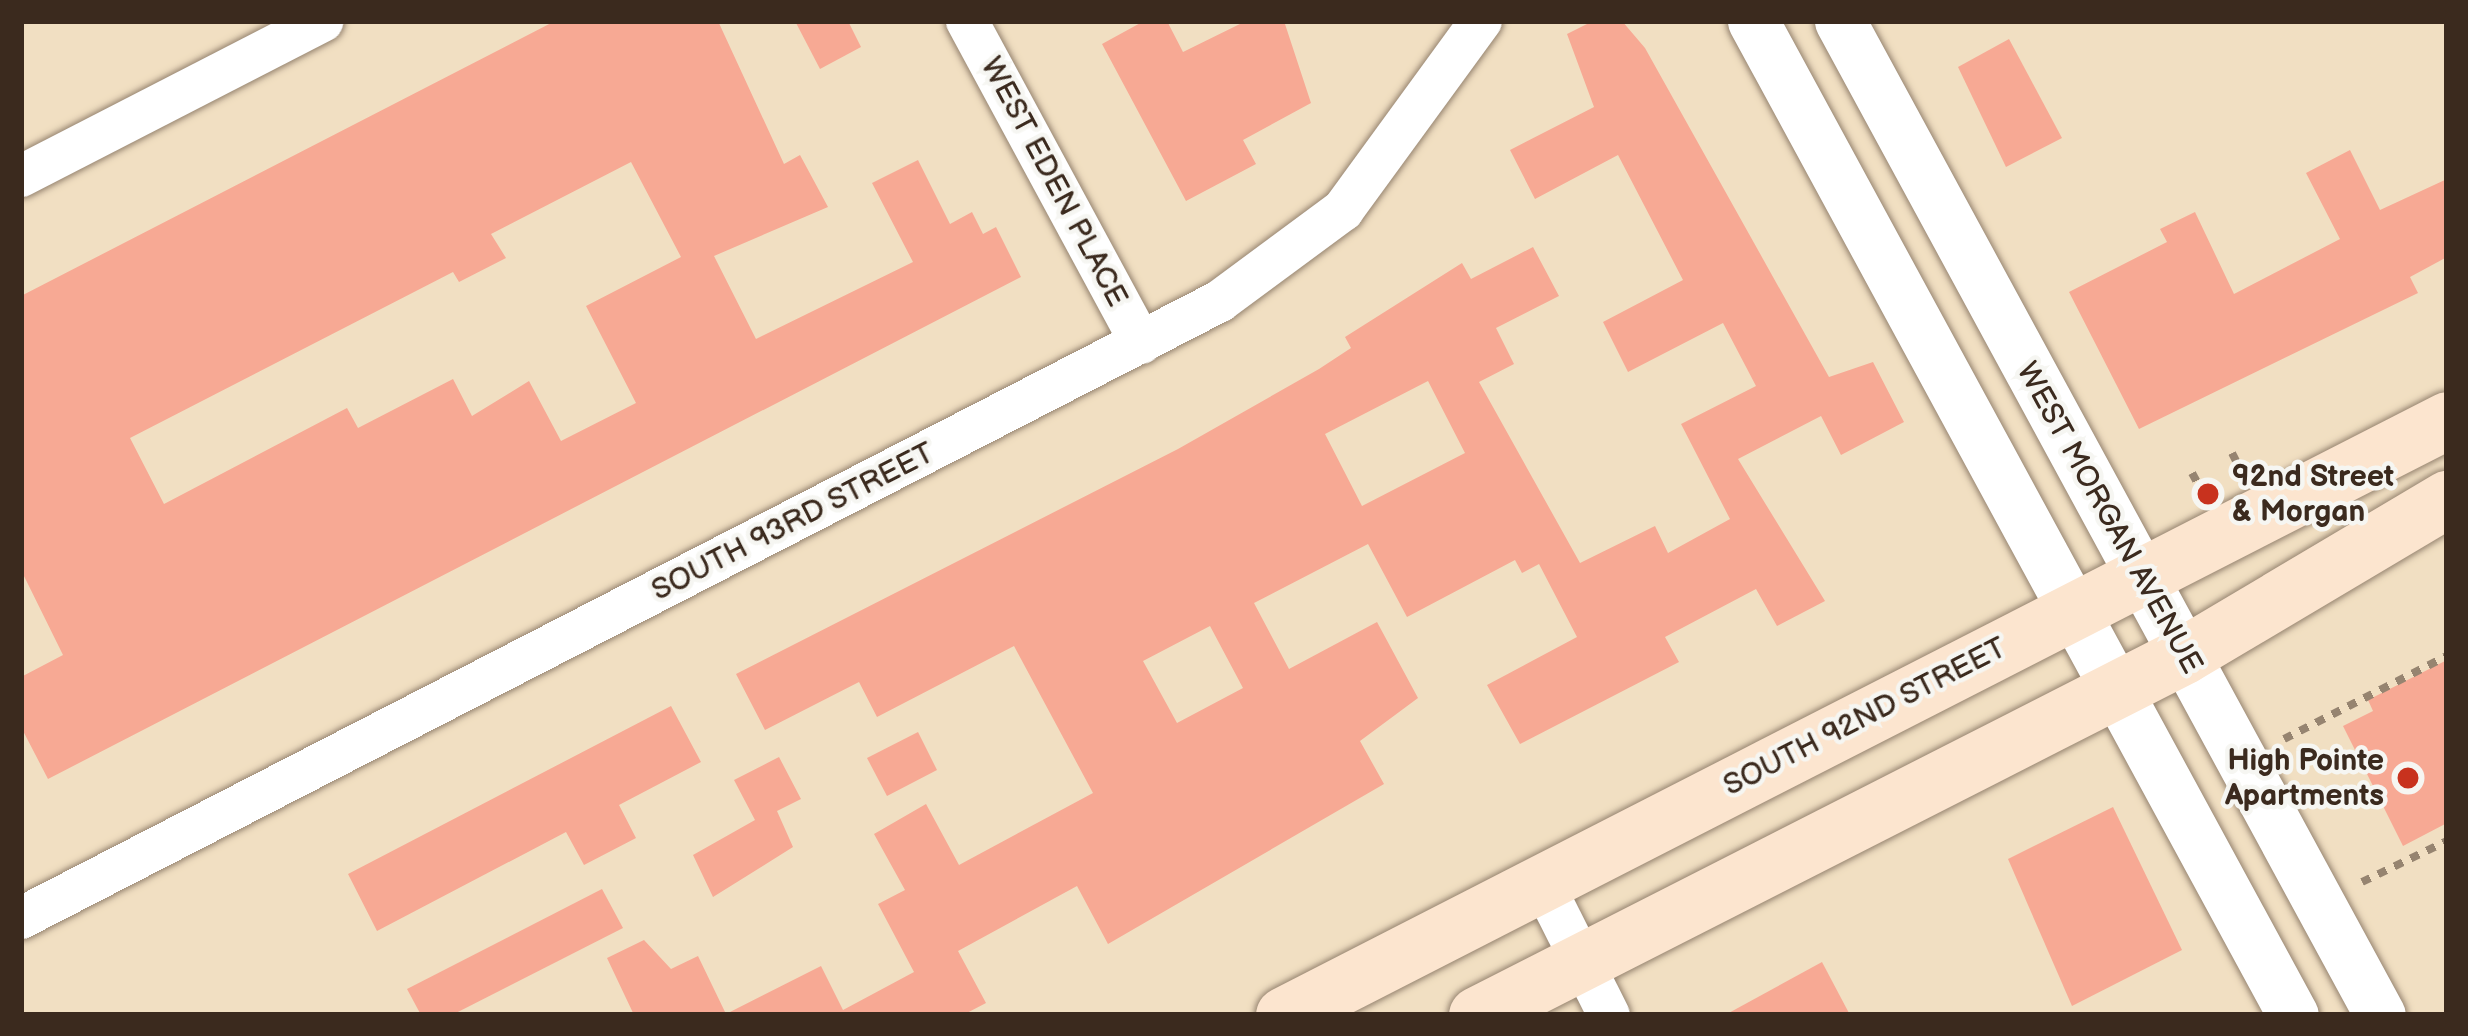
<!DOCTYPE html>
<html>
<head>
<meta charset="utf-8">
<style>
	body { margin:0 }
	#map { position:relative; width:2468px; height:1036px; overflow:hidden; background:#f1dfc2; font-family:"Balsamiq Sans",sans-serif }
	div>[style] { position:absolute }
	.building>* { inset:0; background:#f7a994 }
	.path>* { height:8px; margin-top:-4px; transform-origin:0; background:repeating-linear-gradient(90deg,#968470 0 9px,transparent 0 18px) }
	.roads { filter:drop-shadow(0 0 3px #968470) drop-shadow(0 0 3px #968470) }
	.minor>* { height:42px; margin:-21px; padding:0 21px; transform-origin:21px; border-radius:21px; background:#fff }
	.tertiary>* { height:51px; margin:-25.5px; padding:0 25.5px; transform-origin:25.5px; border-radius:25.5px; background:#fff }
	.secondary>* { height:57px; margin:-28.5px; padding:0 28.5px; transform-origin:28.5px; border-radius:28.5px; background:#fce5cf }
	.dots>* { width:33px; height:33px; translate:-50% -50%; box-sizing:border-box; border:6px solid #f6f6f2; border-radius:50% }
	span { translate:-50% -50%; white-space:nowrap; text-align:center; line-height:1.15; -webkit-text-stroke:9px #f6f6f2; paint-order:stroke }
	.street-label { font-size:30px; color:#3b2a1e }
	.poi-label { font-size:30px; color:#3b2a1e; font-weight:700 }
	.left { translate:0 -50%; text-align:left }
	.right { translate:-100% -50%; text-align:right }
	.frame { position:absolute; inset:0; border:24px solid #3b2a1e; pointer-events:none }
</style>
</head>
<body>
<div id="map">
	<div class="building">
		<i style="clip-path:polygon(evenodd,555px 21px,718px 21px,784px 164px,800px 155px,828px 207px,714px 256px,756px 339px,913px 262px,872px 183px,918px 160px,950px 224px,972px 212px,983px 234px,996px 227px,1021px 277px,48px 779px,21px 727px,21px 677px,63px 655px,21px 570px,21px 296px,555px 21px,631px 162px,681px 257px,586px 306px,636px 403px,561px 441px,529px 381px,472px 416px,453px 379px,358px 428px,347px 408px,164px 504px,130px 438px,453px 272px,459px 282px,506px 258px,491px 234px,631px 162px)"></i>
		<i style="clip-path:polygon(795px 21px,848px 21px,861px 47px,820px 69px)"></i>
		<i style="clip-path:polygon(1144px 21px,1167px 21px,1183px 52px,1246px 21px,1284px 21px,1311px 103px,1243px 140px,1256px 164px,1186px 201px,1102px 44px)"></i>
		<i style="clip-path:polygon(evenodd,1593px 21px,1622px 21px,1645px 48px,1829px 377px,1873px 362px,1904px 422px,1841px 455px,1821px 416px,1738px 459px,1825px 601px,1777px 626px,1756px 589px,1665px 637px,1679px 662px,1520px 744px,1487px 685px,1577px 637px,1539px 564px,1522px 573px,1515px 560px,1407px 617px,1368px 544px,1254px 603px,1289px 669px,1377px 622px,1418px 698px,1360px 741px,1384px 784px,1108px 944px,1077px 886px,958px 951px,986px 1003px,963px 1015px,634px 1015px,607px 958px,644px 940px,671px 969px,698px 956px,726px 1014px,821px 966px,843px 1010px,914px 972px,878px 904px,905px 890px,874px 834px,926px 804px,959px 865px,1093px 793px,1014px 646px,877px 717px,859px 682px,765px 730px,736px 674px,1178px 449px,1319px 369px,1351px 348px,1345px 337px,1462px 263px,1471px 279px,1533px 247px,1559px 296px,1496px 328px,1514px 364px,1479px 382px,1580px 563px,1655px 526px,1668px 553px,1730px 519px,1681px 424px,1756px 386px,1723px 323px,1628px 372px,1603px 322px,1683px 280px,1618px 155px,1535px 199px,1510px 150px,1594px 107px,1567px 34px,1593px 21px,1428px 381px,1465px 453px,1362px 506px,1325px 434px,1428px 381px,1593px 21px,1210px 626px,1243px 688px,1177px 723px,1143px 661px,1210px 626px)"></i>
		<i style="clip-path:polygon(2009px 39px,2062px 138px,2006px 167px,1958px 67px)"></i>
		<i style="clip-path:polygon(2350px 150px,2380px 210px,2447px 179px,2447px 257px,2410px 277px,2418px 293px,2139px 429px,2069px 292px,2167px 242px,2160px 229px,2195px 212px,2234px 294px,2340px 239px,2306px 173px)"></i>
		<i style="clip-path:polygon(2447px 660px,2447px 823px,2403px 846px,2343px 726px,2373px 711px,2368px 700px)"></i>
		<i style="clip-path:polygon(671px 706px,701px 762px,619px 805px,636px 838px,584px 865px,566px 832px,377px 931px,348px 874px)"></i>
		<i style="clip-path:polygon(918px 732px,937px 770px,887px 796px,867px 758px)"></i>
		<i style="clip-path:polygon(779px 757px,801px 799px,777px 811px,793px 847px,713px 897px,693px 855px,755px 820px,734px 780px)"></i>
		<i style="clip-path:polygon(2113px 807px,2182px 950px,2072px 1006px,2008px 859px)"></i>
		<i style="clip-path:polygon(602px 889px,623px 928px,452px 1015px,421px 1015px,407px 989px)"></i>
		<i style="clip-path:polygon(1822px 962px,1850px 1015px,1725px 1015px)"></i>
	</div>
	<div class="path">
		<i style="left:2232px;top:453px;width:22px;rotate:63deg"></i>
		<i style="left:2192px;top:473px;width:18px;rotate:61deg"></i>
		<i style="left:2284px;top:739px;width:183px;rotate:-27deg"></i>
		<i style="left:2362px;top:882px;width:94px;rotate:-25.8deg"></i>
	</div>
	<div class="roads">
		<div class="minor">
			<i style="left:967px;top:21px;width:366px;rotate:61.6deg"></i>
			<i style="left:21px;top:176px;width:339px;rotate:-27.2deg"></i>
			<i style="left:1542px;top:882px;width:149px;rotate:63.3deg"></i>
			<i style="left:21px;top:918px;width:1348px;rotate:-27.23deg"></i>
			<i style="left:1220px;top:301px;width:153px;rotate:-36.5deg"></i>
			<i style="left:1343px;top:210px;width:234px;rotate:-53.9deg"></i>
		</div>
		<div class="tertiary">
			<i style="left:1753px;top:21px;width:1131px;rotate:61.49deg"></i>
			<i style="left:1840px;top:21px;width:1131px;rotate:61.49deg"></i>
		</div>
		<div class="secondary">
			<i style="left:1284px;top:1015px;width:1306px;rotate:-27.09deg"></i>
			<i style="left:1477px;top:1015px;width:793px;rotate:-26.98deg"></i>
			<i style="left:2184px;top:655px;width:306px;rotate:-30.7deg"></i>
		</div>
	</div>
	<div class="dots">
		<i style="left:2208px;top:494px;background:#c8321e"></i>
		<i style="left:2408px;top:778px;background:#c8321e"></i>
	</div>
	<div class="street-label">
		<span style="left:1054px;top:182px;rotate:62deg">WEST EDEN PLACE</span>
		<span style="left:2109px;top:518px;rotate:61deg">WEST MORGAN AVENUE</span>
		<span style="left:793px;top:522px;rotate:-27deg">SOUTH 93RD STREET</span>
		<span style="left:1865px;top:717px;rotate:-27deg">SOUTH 92ND STREET</span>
	</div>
	<div class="poi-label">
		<span class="left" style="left:2232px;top:494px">92nd Street<br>&amp; Morgan</span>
		<span class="right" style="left:2384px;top:778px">High Pointe<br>Apartments</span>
	</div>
	<div class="frame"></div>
</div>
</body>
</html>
